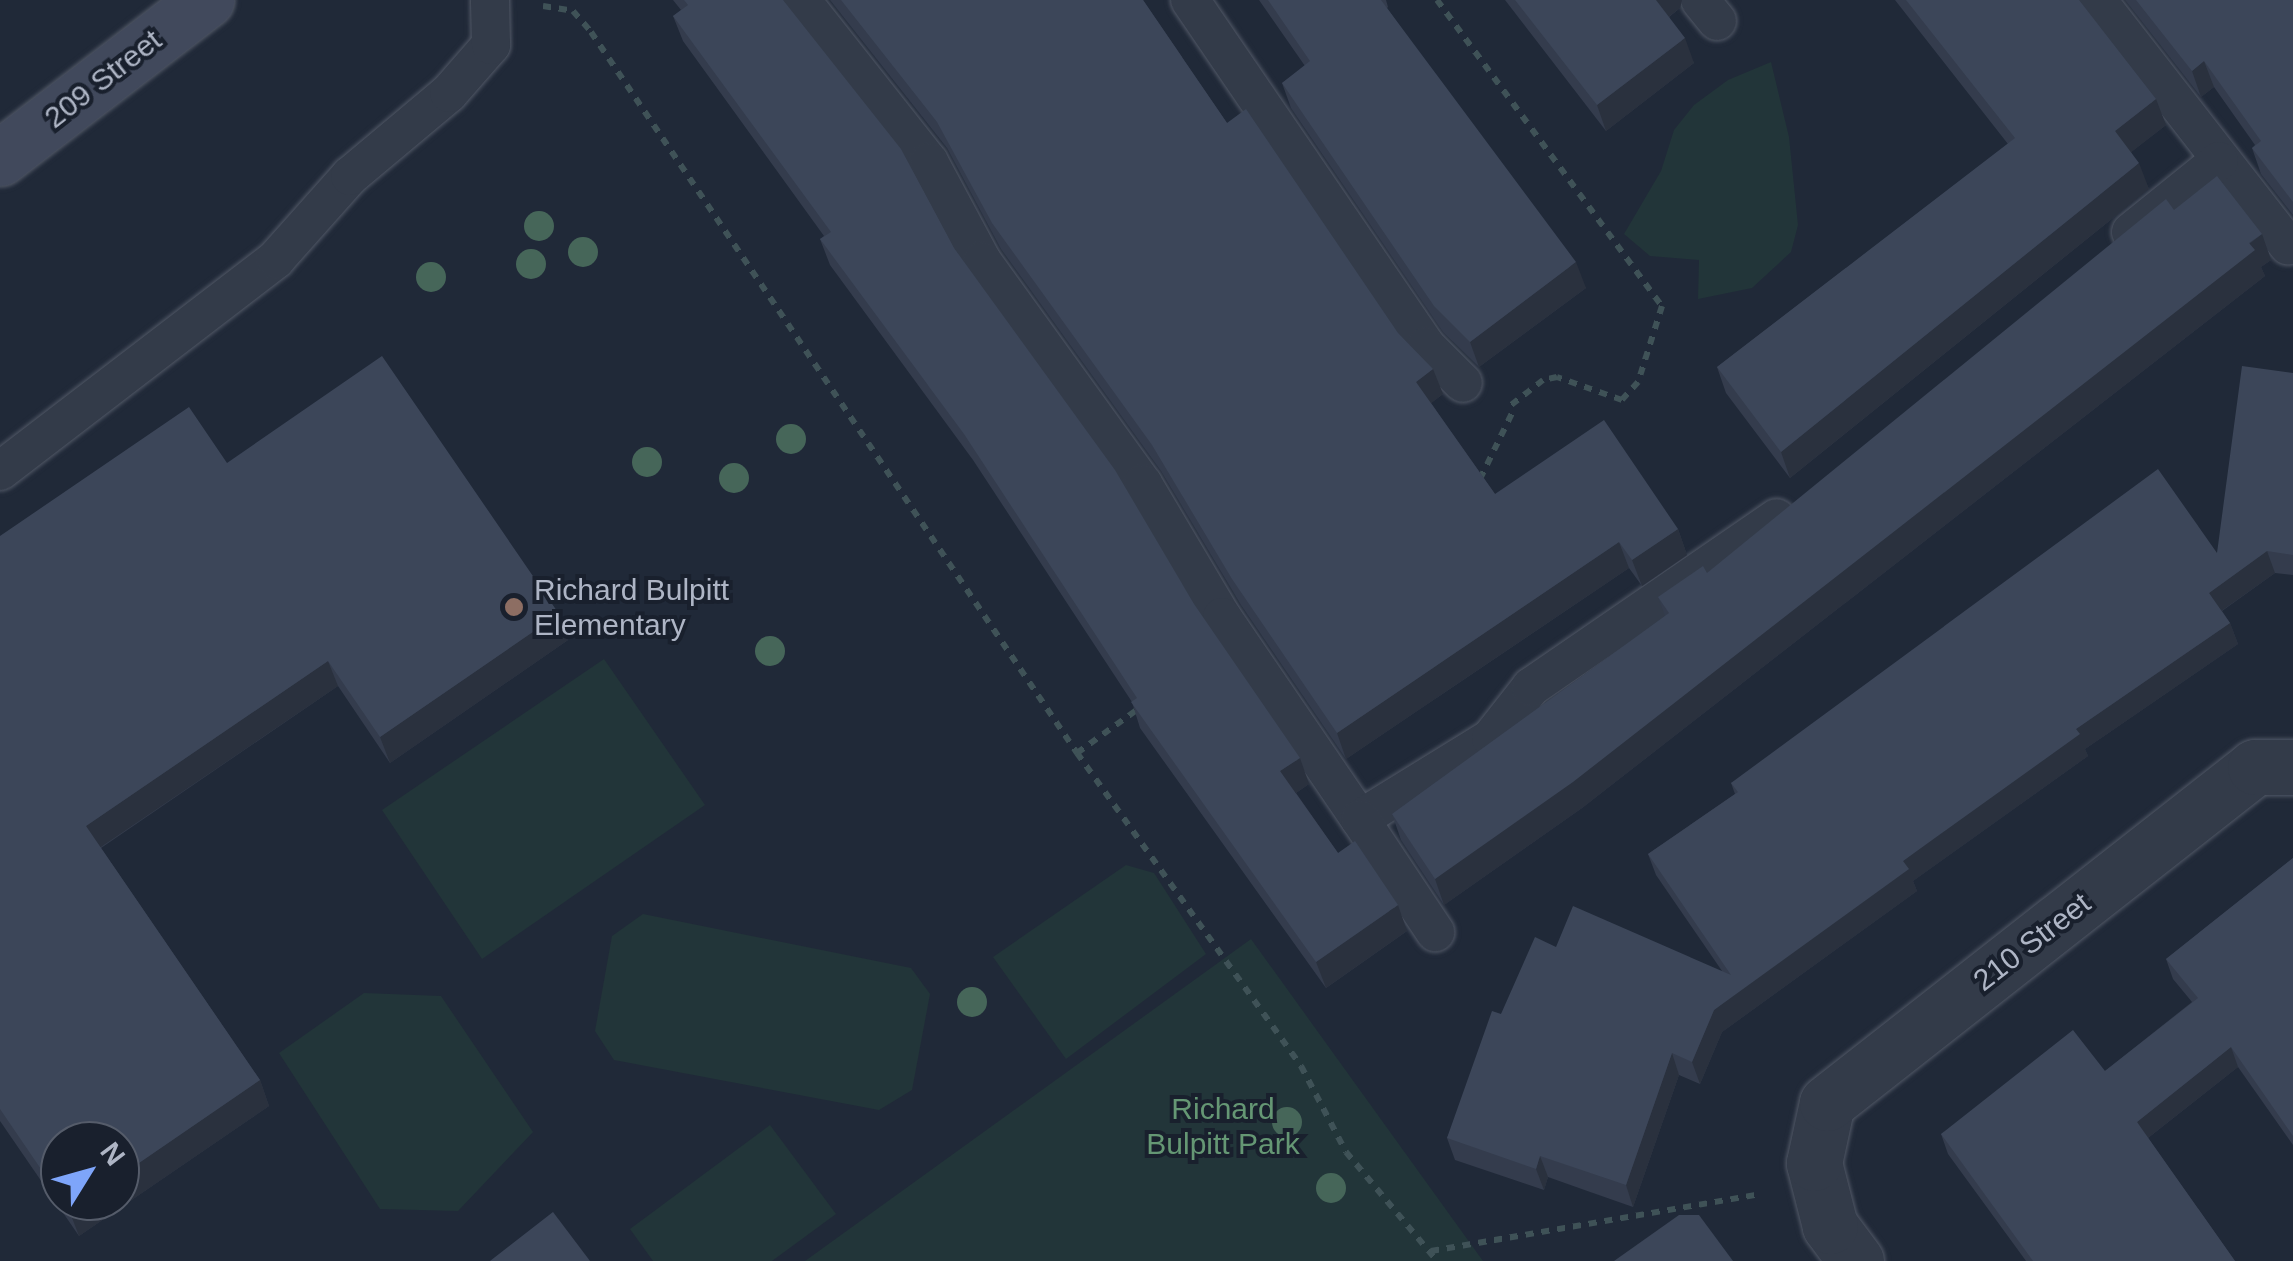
<!DOCTYPE html>
<html>
<head>
<meta charset="utf-8">
<style>
	body { margin:0 }
	#map { position:relative; width:2293px; height:1261px; overflow:hidden; background:#202938; font-family:Helvetica,sans-serif }
	div>[style] { position:absolute }
	.green>* { inset:0; background:#223539 }
	.path>* { height:6px; margin-top:-3px; transform-origin:0; background:repeating-linear-gradient(90deg,#3f5257 0 8px,transparent 0 16px) }
	.roads { filter:drop-shadow(0 0 2px #515866) drop-shadow(0 0 2px #515866) }
	.lane>* { height:38px; margin:-19px; padding:0 19px; transform-origin:19px; border-radius:19px; background:#333b49 }
	.street>* { height:55px; margin:-27.5px; padding:0 27.5px; transform-origin:27.5px; border-radius:27.5px; background:#333b49 }
	.secondary>* { height:55px; margin:-27.5px; padding:0 27.5px; transform-origin:27.5px; border-radius:27.5px; background:#41495c }
	.trees>* { width:30px; height:30px; margin:-15px; border-radius:50%; background:#466659 }
	.wall>* { inset:0; background:#343c4d }
	.shaded-wall>* { inset:0; background:#2a313e }
	.building>* { inset:0; background:#3c4659 }
	.dots>* { width:28px; height:28px; translate:-50% -50%; box-sizing:border-box; border:5px solid #19202d; border-radius:50% }
	span { translate:-50% -50%; white-space:nowrap; text-align:center; line-height:1.15; -webkit-text-stroke:8px #19202d; paint-order:stroke }
	.street-label { font-size:30px; color:#aeb5c5 }
	.poi-label { font-size:30px; color:#aeb5c5 }
	.left { translate:0 -50%; text-align:left }
	.park-label { font-size:30px; color:#659774 }
	.north { position:absolute; left:40px; top:1121px; width:100px; height:100px; box-sizing:border-box; background:#19202d; border:2px solid #555c6a; border-radius:50%; rotate:53deg; font-size:28px; font-weight:700; line-height:40px; text-align:center; color:#aeb5c5 }
	.north::after { content:''; display:block; margin:auto; width:35px; height:45px; background:#7ea5fa; clip-path:polygon(50% 0,100% 100%,50% 72%,0 100%) }
</style>
</head>
<body>
<div id="map">
	<div class="green">
		<i style="clip-path:polygon(1771px 62px,1789px 137px,1798px 225px,1791px 252px,1752px 288px,1698px 299px,1699px 260px,1650px 256px,1624px 234px,1661px 171px,1674px 130px,1694px 105px,1728px 80px)"></i>
		<i style="clip-path:polygon(604px 659px,705px 805px,482px 959px,382px 810px)"></i>
		<i style="clip-path:polygon(1126px 865px,1154px 873px,1206px 954px,1066px 1059px,993px 957px)"></i>
		<i style="clip-path:polygon(643px 914px,911px 968px,930px 994px,912px 1090px,879px 1110px,614px 1060px,595px 1031px,612px 936px)"></i>
		<i style="clip-path:polygon(1251px 939px,1483px 1261px,805px 1261px,1222px 960px)"></i>
		<i style="clip-path:polygon(364px 993px,441px 996px,533px 1132px,458px 1211px,380px 1209px,279px 1053px)"></i>
		<i style="clip-path:polygon(770px 1125px,836px 1214px,772px 1261px,653px 1261px,630px 1229px)"></i>
	</div>
	<div class="path">
		<i style="left:1437px;top:0;width:380px;rotate:53.7deg"></i>
		<i style="left:1662px;top:306px;width:80px;rotate:107.5deg"></i>
		<i style="left:1638px;top:382px;width:24px;rotate:132deg"></i>
		<i style="left:1622px;top:400px;width:69px;rotate:-160.5deg"></i>
		<i style="left:1557px;top:377px;width:14px;rotate:168deg"></i>
		<i style="left:1543px;top:380px;width:42px;rotate:141.8deg"></i>
		<i style="left:543px;top:6px;width:30px;rotate:9deg"></i>
		<i style="left:573px;top:11px;width:28px;rotate:49deg"></i>
		<i style="left:591px;top:32px;width:870px;rotate:56.02deg"></i>
		<i style="left:1077px;top:753px;width:385px;rotate:54.4deg"></i>
		<i style="left:1301px;top:1066px;width:97px;rotate:62.4deg"></i>
		<i style="left:1346px;top:1152px;width:142px;rotate:50.1deg"></i>
		<i style="left:1480px;top:479px;width:78px;rotate:-64.1deg"></i>
		<i style="left:1077px;top:753px;width:75px;rotate:-35.8deg"></i>
		<i style="left:1431px;top:1251px;width:334px;rotate:-9.8deg"></i>
	</div>
	<div class="roads">
		<div class="lane">
			<i style="left:801px;top:0;width:206px;rotate:51.7deg"></i>
			<i style="left:929px;top:162px;width:112px;rotate:61.8deg"></i>
			<i style="left:982px;top:261px;width:275px;rotate:54.2deg"></i>
			<i style="left:1143px;top:484px;width:155px;rotate:59.3deg"></i>
			<i style="left:1222px;top:617px;width:245px;rotate:55.7deg"></i>
			<i style="left:1360px;top:819px;width:154px;rotate:-31.7deg"></i>
			<i style="left:1491px;top:738px;width:65px;rotate:-51.9deg"></i>
			<i style="left:1531px;top:687px;width:298px;rotate:-34.5deg"></i>
			<i style="left:1190px;top:0;width:419px;rotate:55.7deg"></i>
			<i style="left:1426px;top:346px;width:52px;rotate:45deg"></i>
			<i style="left:1700px;top:0;width:27px;rotate:51deg"></i>
			<i style="left:2097px;top:0;width:311px;rotate:52.1deg"></i>
			<i style="left:2131px;top:232px;width:113px;rotate:-38.9deg"></i>
			<i style="left:0;top:471px;width:348px;rotate:-37.5deg"></i>
			<i style="left:276px;top:259px;width:111px;rotate:-48.3deg"></i>
			<i style="left:350px;top:176px;width:129px;rotate:-40deg"></i>
			<i style="left:449px;top:93px;width:64px;rotate:-48.8deg"></i>
			<i style="left:491px;top:45px;width:45px;rotate:-91.3deg"></i>
			<i style="left:1360px;top:819px;width:136px;rotate:56.4deg"></i>
		</div>
		<div class="street">
			<i style="left:1856px;top:1261px;width:44px;rotate:-126.6deg"></i>
			<i style="left:1830px;top:1226px;width:65px;rotate:-104.3deg"></i>
			<i style="left:1814px;top:1163px;width:61px;rotate:-77.8deg"></i>
			<i style="left:1827px;top:1103px;width:544px;rotate:-38.13deg"></i>
			<i style="left:2255px;top:767px;width:38px"></i>
		</div>
		<div class="secondary">
			<i style="left:0;top:158px;width:260px;rotate:-37.5deg"></i>
		</div>
	</div>
	<div class="trees">
		<i style="left:539px;top:226px"></i>
		<i style="left:583px;top:252px"></i>
		<i style="left:531px;top:264px"></i>
		<i style="left:431px;top:277px"></i>
		<i style="left:791px;top:439px"></i>
		<i style="left:647px;top:462px"></i>
		<i style="left:734px;top:478px"></i>
		<i style="left:770px;top:651px"></i>
		<i style="left:972px;top:1002px"></i>
		<i style="left:1287px;top:1122px"></i>
		<i style="left:1331px;top:1188px"></i>
	</div>
	<div class="wall">
		<i style="clip-path:polygon(673px 0,783px 0,954px 248px,1194px 604px,1309px 784px,1296px 793px,1338px 853px,1407px 931px,1326px 988px,1140px 728px,1132px 702px,973px 460px,830px 265px,820px 239px,824px 236px,683px 41px,673px 16px,681px 10px)"></i>
		<i style="clip-path:polygon(830px 0,1143px 0,1227px 123px,1398px 333px,1443px 394px,1431px 403px,1495px 494px,1678px 529px,1687px 555px,1642px 586px,1629px 568px,1346px 759px,1241px 605px,1161px 471px,1001px 249px,947px 148px)"></i>
		<i style="clip-path:polygon(1259px 0,1386px 0,1388px 7px,1387px 8px,1586px 288px,1479px 367px,1443px 332px,1291px 108px,1282px 83px,1305px 66px)"></i>
		<i style="clip-path:polygon(1505px 0,1682px 0,1680px 8px,1669px 17px,1694px 63px,1606px 131px)"></i>
		<i style="clip-path:polygon(1895px 0,2079px 0,2166px 125px,2131px 152px,2149px 189px,1790px 478px,1726px 393px,1717px 367px,2008px 144px)"></i>
		<i style="clip-path:polygon(2125px 0,2293px 0,2293px 215px,2261px 174px,2252px 148px,2255px 145px,2214px 87px,2201px 97px)"></i>
		<i style="clip-path:polygon(2174px 210px,2262px 234px,2271px 260px,2261px 267px,2265px 276px,1582px 808px,1444px 905px,1401px 840px,1392px 814px,1665px 616px,1658px 597px,1707px 573px)"></i>
		<i style="clip-path:polygon(2293px 373px,2293px 575px,2275px 573px,2222px 611px,2230px 623px,2238px 644px,2085px 749px,2088px 756px,1913px 881px,1917px 891px,1722px 1032px,1700px 1084px,1679px 1075px,1633px 1207px,1548px 1177px,1544px 1190px,1455px 1160px,1447px 1138px,1501px 1014px,1556px 947px,1722px 971px,1656px 875px,1648px 854px,1735px 794px,1731px 783px,2217px 553px)"></i>
		<i style="clip-path:polygon(evenodd,227px 463px,568px 640px,390px 763px,338px 686px,101px 848px,260px 1080px,269px 1106px,79px 1236px,0 1121px,0 536px,227px 463px,60px 1141px,120px 1201px,60px 1201px,60px 1141px)"></i>
		<i style="clip-path:polygon(2293px 858px,2293px 1145px,2238px 1067px,2148px 1138px,2235px 1261px,2026px 1261px,1948px 1154px,1941px 1134px,2105px 1071px,2192px 1002px,2173px 979px,2166px 959px)"></i>
	</div>
	<div class="shaded-wall">
		<i style="clip-path:polygon(1654px 0,1682px 0,1680px 8px,1662px 22px)"></i>
		<i style="clip-path:polygon(1685px 38px,1694px 63px,1606px 131px,1597px 105px)"></i>
		<i style="clip-path:polygon(2204px 61px,2214px 87px,2201px 97px,2192px 71px)"></i>
		<i style="clip-path:polygon(2156px 99px,2166px 125px,2125px 157px,2115px 131px)"></i>
		<i style="clip-path:polygon(2139px 163px,2149px 189px,1790px 478px,1781px 452px)"></i>
		<i style="clip-path:polygon(2262px 234px,2271px 260px,2261px 267px,2265px 276px,1582px 808px,1444px 905px,1435px 879px)"></i>
		<i style="clip-path:polygon(1576px 262px,1586px 288px,1479px 367px,1470px 342px)"></i>
		<i style="clip-path:polygon(1433px 369px,1443px 394px,1425px 408px,1416px 382px)"></i>
		<i style="clip-path:polygon(1678px 529px,1687px 555px,1642px 586px,1632px 560px)"></i>
		<i style="clip-path:polygon(1619px 542px,1629px 568px,1346px 759px,1337px 733px)"></i>
		<i style="clip-path:polygon(2267px 551px,2275px 573px,2217px 614px,2209px 593px)"></i>
		<i style="clip-path:polygon(559px 614px,568px 640px,390px 763px,380px 737px)"></i>
		<i style="clip-path:polygon(2230px 623px,2238px 644px,2085px 749px,2088px 756px,1913px 881px,1917px 891px,1722px 1032px,1700px 1084px,1692px 1062px,1714px 1010px,1903px 861px,2076px 729px)"></i>
		<i style="clip-path:polygon(328px 661px,338px 686px,95px 851px,86px 826px)"></i>
		<i style="clip-path:polygon(1300px 758px,1309px 784px,1290px 797px,1280px 771px)"></i>
		<i style="clip-path:polygon(1398px 905px,1407px 931px,1326px 988px,1316px 962px)"></i>
		<i style="clip-path:polygon(2231px 1047px,2238px 1067px,2144px 1141px,2137px 1122px)"></i>
		<i style="clip-path:polygon(1672px 1053px,1679px 1075px,1633px 1207px,1626px 1185px)"></i>
		<i style="clip-path:polygon(260px 1080px,269px 1106px,79px 1236px,69px 1210px,83px 1201px,120px 1201px,120px 1176px)"></i>
		<i style="clip-path:polygon(1540px 1156px,1548px 1177px,1544px 1190px,1536px 1169px)"></i>
	</div>
	<div class="building">
		<i style="clip-path:polygon(684px 0,783px 0,901px 149px,954px 248px,1115px 470px,1194px 604px,1300px 758px,1280px 771px,1338px 853px,1355px 841px,1398px 905px,1316px 962px,1131px 702px,1137px 698px,964px 434px,820px 239px,831px 232px,673px 16px,688px 5px)"></i>
		<i style="clip-path:polygon(841px 0,1143px 0,1227px 123px,1246px 109px,1398px 333px,1433px 369px,1416px 382px,1495px 494px,1604px 420px,1678px 529px,1632px 560px,1619px 542px,1337px 733px,1232px 579px,1152px 445px,992px 223px,937px 122px)"></i>
		<i style="clip-path:polygon(1268px 0,1381px 0,1576px 262px,1470px 342px,1434px 306px,1282px 83px,1310px 61px)"></i>
		<i style="clip-path:polygon(1515px 0,1656px 0,1685px 38px,1597px 105px)"></i>
		<i style="clip-path:polygon(1906px 0,2079px 0,2156px 99px,2115px 131px,2139px 163px,1781px 452px,1717px 367px,2015px 138px)"></i>
		<i style="clip-path:polygon(2136px 0,2293px 0,2293px 202px,2252px 148px,2261px 141px,2204px 61px,2192px 71px)"></i>
		<i style="clip-path:polygon(2217px 176px,2262px 234px,2249px 243px,2255px 250px,1573px 782px,1435px 879px,1392px 814px,1669px 613px,1658px 597px,1703px 566px,1707px 573px,2166px 199px,2174px 210px)"></i>
		<i style="clip-path:polygon(382px 356px,559px 614px,380px 737px,328px 661px,86px 826px,260px 1080px,120px 1176px,120px 1141px,60px 1141px,60px 1197px,0 1109px,0 536px,189px 407px,227px 463px)"></i>
		<i style="clip-path:polygon(2242px 366px,2293px 373px,2293px 555px,2267px 551px,2209px 593px,2230px 623px,2076px 729px,2080px 734px,1903px 861px,1909px 869px,1714px 1010px,1692px 1062px,1672px 1053px,1626px 1185px,1540px 1156px,1536px 1169px,1447px 1138px,1492px 1011px,1501px 1014px,1535px 937px,1556px 947px,1573px 906px,1731px 975px,1648px 854px,1738px 792px,1731px 783px,2158px 469px,2217px 553px)"></i>
		<i style="clip-path:polygon(2293px 858px,2293px 1136px,2231px 1047px,2137px 1122px,2235px 1261px,2033px 1261px,1941px 1134px,2073px 1030px,2105px 1071px,2198px 998px,2166px 959px)"></i>
		<i style="clip-path:polygon(63px 1201px,83px 1201px,69px 1210px)"></i>
		<i style="clip-path:polygon(553px 1212px,590px 1261px,490px 1261px)"></i>
		<i style="clip-path:polygon(1679px 1215px,1699px 1215px,1733px 1261px,1614px 1261px)"></i>
	</div>
	<div class="dots">
		<i style="left:514px;top:607px;background:#8d6e63"></i>
	</div>
	<div class="street-label">
		<span style="left:103px;top:79px;rotate:-38deg">209 Street</span>
		<span style="left:2032px;top:942px;rotate:-38deg">210 Street</span>
	</div>
	<div class="poi-label">
		<span class="left" style="left:534px;top:607px">Richard Bulpitt<br>Elementary</span>
	</div>
	<div class="park-label">
		<span style="left:1223px;top:1126px">Richard<br>Bulpitt Park</span>
	</div>
	<div class="north">N</div>
</div>
</body>
</html>
